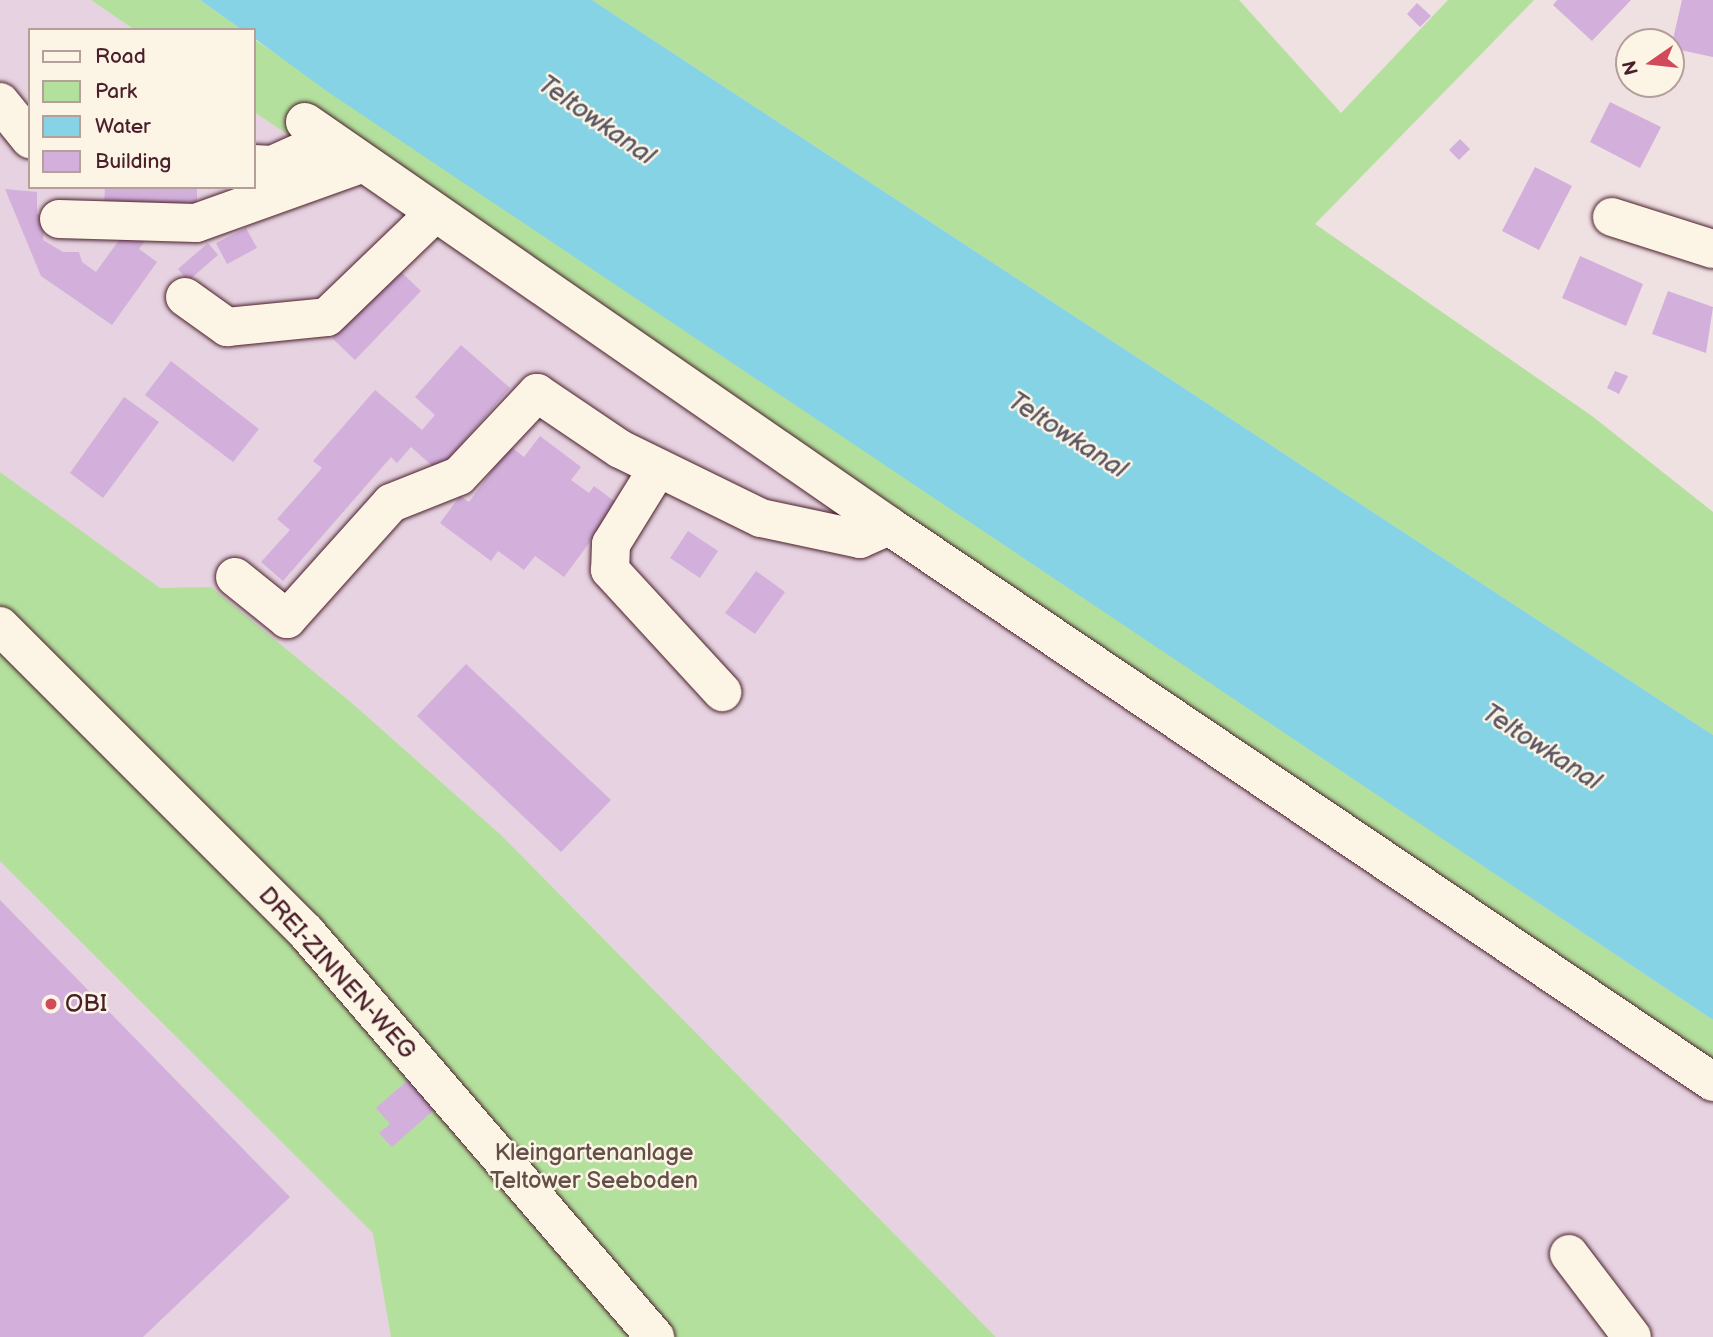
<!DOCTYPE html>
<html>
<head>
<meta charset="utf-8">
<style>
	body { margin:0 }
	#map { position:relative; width:1713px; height:1337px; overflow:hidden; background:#efe0e2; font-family:"Balsamiq Sans",sans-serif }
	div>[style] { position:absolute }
	.built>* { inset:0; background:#e6d2e0 }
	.green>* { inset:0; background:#b4e09d }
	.water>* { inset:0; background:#86d3e5 }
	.building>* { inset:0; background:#d2b0db }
	.roads { filter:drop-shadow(0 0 2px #4a1f2b) drop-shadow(0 0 2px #4a1f2b) }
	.minor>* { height:38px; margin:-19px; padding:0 19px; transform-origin:19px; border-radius:19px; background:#fcf5e5 }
	.dots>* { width:19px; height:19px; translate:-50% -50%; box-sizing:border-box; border:4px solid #fcf5e5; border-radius:50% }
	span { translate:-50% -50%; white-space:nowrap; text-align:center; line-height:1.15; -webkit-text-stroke:5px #fcf5e5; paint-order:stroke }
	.street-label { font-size:24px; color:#4a1f2b }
	.poi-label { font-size:24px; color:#4a1f2b }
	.left { translate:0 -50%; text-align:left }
	.park-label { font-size:24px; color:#644f48 }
	.water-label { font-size:26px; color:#5c5563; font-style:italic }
	.legend { position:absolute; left:28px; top:28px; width:228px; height:161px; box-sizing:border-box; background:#fcf5e5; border:2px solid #b59f9b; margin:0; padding:9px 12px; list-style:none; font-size:21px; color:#4a1f2b }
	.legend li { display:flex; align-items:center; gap:14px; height:35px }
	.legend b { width:35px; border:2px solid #b59f9b }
	.north { position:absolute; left:1615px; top:28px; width:70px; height:70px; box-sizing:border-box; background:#fcf5e5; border:2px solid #b59f9b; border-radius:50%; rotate:256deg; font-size:19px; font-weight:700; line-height:28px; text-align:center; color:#4a1f2b }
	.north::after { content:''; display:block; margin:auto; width:24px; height:32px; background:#d1495b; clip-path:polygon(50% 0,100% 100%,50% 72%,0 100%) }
</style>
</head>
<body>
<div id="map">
	<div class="built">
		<i style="clip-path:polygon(0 0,91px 0,135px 30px,30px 30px,30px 187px,254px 187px,254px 112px,1713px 1090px,1713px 1337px,996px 1337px,501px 835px,353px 704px,211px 587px,160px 589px,0 472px)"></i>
		<i style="clip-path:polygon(0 765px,71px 832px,452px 1337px,0 1337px)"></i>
	</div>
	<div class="green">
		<i style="clip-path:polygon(91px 0,200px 0,242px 30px,135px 30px)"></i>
		<i style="clip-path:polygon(592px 0,1239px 0,1341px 113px,1448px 0,1534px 0,1315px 224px,1592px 416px,1713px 512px,1713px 735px)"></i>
		<i style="clip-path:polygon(254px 39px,1713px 1020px,1713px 1090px,254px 112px)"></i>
		<i style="clip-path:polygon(0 472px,160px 588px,211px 587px,353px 704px,501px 835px,996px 1337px,391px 1337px,373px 1233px,0 861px)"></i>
	</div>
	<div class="water">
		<i style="clip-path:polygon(200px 0,592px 0,1713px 735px,1713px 1020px,328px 92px,254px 38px,254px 30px,242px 30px)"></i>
	</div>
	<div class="building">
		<i style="clip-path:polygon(1557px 0,1631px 0,1592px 41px,1553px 5px)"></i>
		<i style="clip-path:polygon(1682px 0,1713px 0,1713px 57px,1671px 48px)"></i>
		<i style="clip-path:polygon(1417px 3px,1431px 16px,1420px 27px,1407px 14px)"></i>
		<i style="clip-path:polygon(1610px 102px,1661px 127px,1640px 168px,1590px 142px)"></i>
		<i style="clip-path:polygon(1460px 139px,1470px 149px,1459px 160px,1449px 150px)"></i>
		<i style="clip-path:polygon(1535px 167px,1572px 186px,1539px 250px,1502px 231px)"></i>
		<i style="clip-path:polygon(105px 187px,197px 187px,197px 209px,104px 206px)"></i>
		<i style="clip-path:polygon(5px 189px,37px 192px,37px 214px,45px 215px,43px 240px,63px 252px,79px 252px,82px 262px,96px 272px,127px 229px,145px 241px,139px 249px,157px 262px,112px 325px,41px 276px)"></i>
		<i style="clip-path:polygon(246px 228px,257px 248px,227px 264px,216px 243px)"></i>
		<i style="clip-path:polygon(208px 243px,218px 255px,188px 281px,178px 269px)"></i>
		<i style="clip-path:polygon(1580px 256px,1643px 284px,1626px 326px,1562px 298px)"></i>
		<i style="clip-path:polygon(398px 269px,421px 291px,355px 360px,332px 338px)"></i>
		<i style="clip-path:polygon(1668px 291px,1713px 307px,1706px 353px,1652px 334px)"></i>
		<i style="clip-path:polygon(461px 345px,510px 388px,438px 471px,411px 447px,397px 463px,391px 457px,283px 581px,261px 562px,290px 530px,277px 519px,322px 468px,313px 461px,375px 390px,422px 430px,435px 415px,415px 397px)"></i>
		<i style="clip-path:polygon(171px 361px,259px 429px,233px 462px,145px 395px)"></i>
		<i style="clip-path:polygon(1615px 371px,1628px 376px,1619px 394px,1607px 388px)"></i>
		<i style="clip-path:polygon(124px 397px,159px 422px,103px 498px,70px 473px)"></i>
		<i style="clip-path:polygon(540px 436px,581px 467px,571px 480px,589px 493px,594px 486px,618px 504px,564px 577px,535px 556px,524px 570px,498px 551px,491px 561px,440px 523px,460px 496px,469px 502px,510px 446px,524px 457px)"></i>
		<i style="clip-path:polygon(688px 531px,718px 551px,700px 578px,670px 558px)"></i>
		<i style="clip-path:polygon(756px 571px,785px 592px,755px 634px,725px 613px)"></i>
		<i style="clip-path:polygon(466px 664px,611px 800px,561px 852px,417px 716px)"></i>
		<i style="clip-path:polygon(0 900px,290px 1197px,143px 1337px,0 1337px)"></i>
		<i style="clip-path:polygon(409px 1079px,435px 1109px,392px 1147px,379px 1133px,390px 1124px,376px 1108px)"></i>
	</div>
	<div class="roads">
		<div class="minor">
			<i style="left:0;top:102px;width:48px;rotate:51deg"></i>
			<i style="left:305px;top:122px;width:710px;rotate:34.67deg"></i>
			<i style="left:889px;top:526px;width:994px;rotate:34.01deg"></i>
			<i style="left:254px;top:164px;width:18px;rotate:3deg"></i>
			<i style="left:272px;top:165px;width:61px;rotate:-24.1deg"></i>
			<i style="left:1612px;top:217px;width:106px;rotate:17.6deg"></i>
			<i style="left:59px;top:219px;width:137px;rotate:1.7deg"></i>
			<i style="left:196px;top:223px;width:178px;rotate:-19.7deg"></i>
			<i style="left:185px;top:297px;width:52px;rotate:35.5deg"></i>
			<i style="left:227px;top:327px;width:100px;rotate:-5.7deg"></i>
			<i style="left:327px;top:317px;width:149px;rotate:-43.9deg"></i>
			<i style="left:658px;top:468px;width:89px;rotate:121.7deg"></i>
			<i style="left:611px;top:544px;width:26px;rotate:92deg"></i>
			<i style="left:610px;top:570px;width:166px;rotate:47.4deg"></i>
			<i style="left:235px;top:577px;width:67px;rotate:38.9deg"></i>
			<i style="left:287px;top:619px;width:156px;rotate:-48.1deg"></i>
			<i style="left:391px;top:503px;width:73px;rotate:-21.7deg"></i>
			<i style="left:459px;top:476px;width:114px;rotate:-46.8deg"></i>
			<i style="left:537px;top:393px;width:100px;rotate:34deg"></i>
			<i style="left:620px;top:449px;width:157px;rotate:26.1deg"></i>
			<i style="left:761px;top:518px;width:101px;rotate:12deg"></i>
			<i style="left:860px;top:539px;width:32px;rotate:-24deg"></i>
			<i style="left:0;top:626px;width:433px;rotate:45deg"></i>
			<i style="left:306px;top:932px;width:535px;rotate:49.25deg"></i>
			<i style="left:1569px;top:1254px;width:104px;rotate:52.8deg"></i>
		</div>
	</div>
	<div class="dots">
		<i style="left:51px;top:1004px;background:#d1495b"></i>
	</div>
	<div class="street-label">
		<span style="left:337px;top:973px;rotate:48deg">DREI-ZINNEN-WEG</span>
	</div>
	<div class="poi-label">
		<span class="left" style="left:65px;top:1004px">OBI</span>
	</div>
	<div class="park-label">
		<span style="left:594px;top:1167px">Kleingartenanlage<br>Teltower Seeboden</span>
	</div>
	<div class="water-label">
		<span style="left:596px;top:121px;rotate:35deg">Teltowkanal</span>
		<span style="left:1067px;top:436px;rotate:33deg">Teltowkanal</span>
		<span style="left:1541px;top:748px;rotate:33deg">Teltowkanal</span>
	</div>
	<ul class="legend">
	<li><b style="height:9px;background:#fcf5e5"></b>Road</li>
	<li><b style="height:19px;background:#b4e09d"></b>Park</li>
	<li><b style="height:19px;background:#86d3e5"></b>Water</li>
	<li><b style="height:19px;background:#d2b0db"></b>Building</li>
	</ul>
	<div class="north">N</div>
</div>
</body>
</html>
